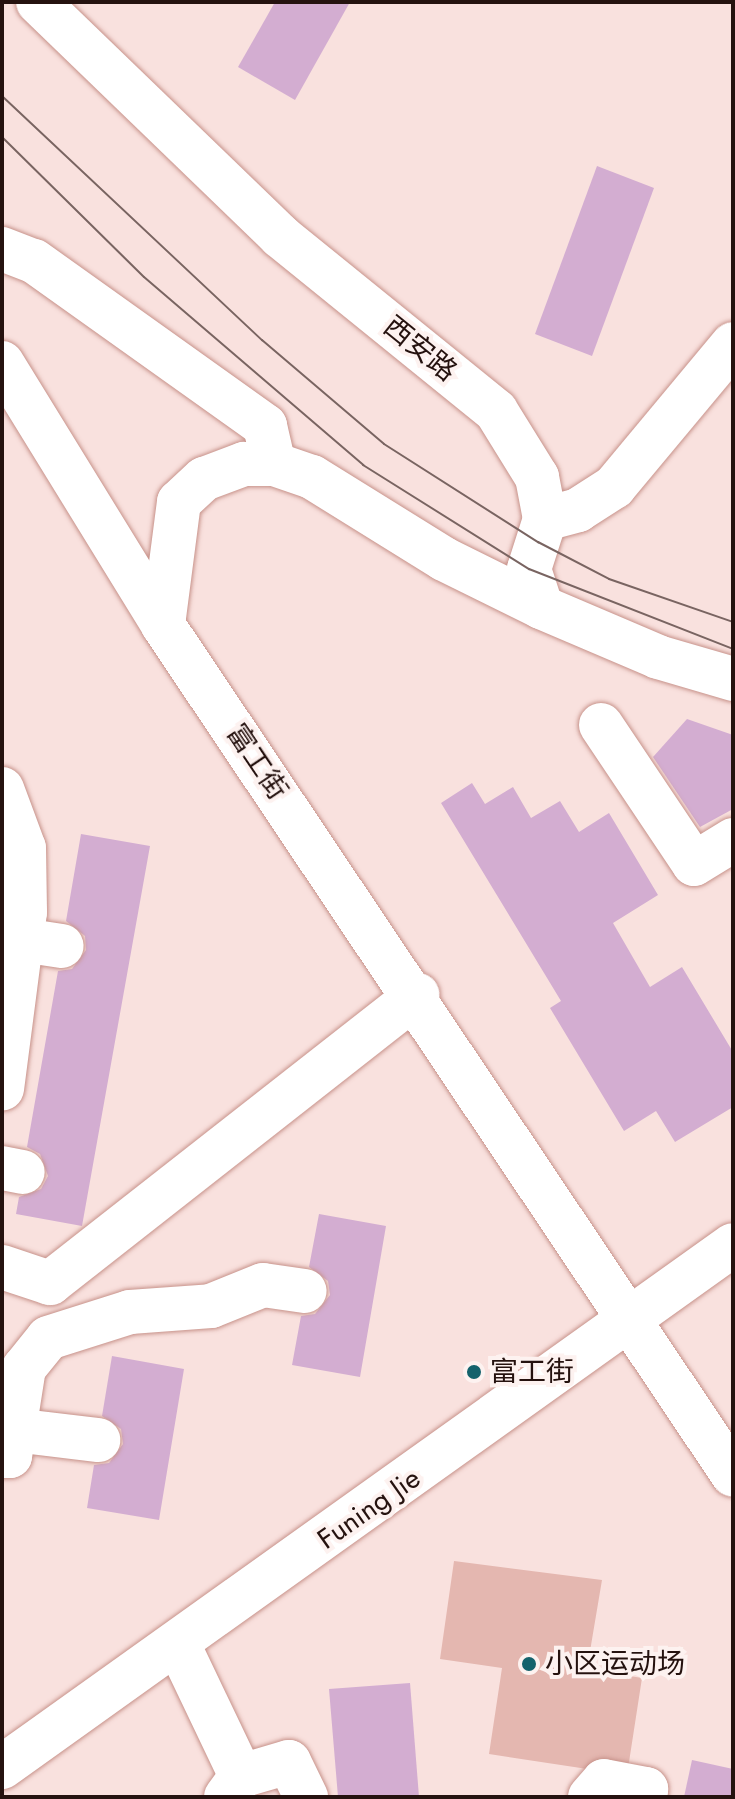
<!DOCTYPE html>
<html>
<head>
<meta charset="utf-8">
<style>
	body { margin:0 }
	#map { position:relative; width:735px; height:1799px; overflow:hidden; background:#f9e1de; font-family:Jost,"Noto Sans SC",sans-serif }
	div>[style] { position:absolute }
	.green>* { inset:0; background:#e4b7b0 }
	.building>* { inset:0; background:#d3add1 }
	.roads { filter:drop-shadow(0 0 2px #c7928a) drop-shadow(0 0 2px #c7928a) }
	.minor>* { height:44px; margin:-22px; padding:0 22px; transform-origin:22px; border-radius:22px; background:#fff }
	.tram>* { height:2px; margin:-1px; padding:0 1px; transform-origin:1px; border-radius:1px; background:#796461 }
	.dots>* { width:22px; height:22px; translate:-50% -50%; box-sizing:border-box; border:4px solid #fdf2f0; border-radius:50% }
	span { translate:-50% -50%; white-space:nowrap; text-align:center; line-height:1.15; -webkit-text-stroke:8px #fdf2f0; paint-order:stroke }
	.street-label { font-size:28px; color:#25120f }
	.poi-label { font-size:28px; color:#25120f }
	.left { translate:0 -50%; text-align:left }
	.frame { position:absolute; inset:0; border:4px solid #25120f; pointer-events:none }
</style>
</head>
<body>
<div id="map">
	<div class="green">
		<i style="clip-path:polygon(454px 1561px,602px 1580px,587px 1669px,642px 1678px,627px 1775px,489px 1754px,502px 1668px,440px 1659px)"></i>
	</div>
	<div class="building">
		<i style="clip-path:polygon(275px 2px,350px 2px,295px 100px,238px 67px)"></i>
		<i style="clip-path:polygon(597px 166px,654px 188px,592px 356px,535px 334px)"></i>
		<i style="clip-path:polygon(687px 719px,733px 735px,733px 809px,700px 827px,653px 757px)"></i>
		<i style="clip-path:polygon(472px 783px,485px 804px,513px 787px,531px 818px,560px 801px,579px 832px,609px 813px,658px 895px,613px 923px,650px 987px,682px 967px,733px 1052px,733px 1107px,675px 1142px,656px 1111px,624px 1131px,550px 1008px,561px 1001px,441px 803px)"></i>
		<i style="clip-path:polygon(81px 834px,150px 846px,82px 1226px,16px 1214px,19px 1197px,41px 1189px,48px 1176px,40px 1154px,27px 1147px,58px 971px,72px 969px,86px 950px,85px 936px,66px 921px)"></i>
		<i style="clip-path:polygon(319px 1214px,386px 1226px,360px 1377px,292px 1365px,301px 1316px,315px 1314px,330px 1295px,328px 1281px,309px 1267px)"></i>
		<i style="clip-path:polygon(112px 1356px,184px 1369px,159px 1520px,87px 1508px,94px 1465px,109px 1463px,123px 1444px,121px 1429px,102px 1416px)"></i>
		<i style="clip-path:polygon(410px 1683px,419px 1797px,338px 1797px,329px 1689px)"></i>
		<i style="clip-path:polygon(692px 1760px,733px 1769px,733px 1797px,684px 1797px)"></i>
	</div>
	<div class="roads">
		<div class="minor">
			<i style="left:38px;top:2px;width:337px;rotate:44deg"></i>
			<i style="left:280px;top:236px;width:278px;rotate:39deg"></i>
			<i style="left:496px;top:411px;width:78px;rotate:58.2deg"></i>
			<i style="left:537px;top:477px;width:43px;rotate:79.2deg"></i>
			<i style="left:545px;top:519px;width:52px;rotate:107.7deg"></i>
			<i style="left:529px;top:569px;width:40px;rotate:72deg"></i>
			<i style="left:2px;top:249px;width:34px;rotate:21deg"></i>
			<i style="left:34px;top:261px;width:284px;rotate:35.5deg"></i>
			<i style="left:265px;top:426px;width:39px;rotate:77deg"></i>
			<i style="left:2px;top:363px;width:308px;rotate:58.4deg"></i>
			<i style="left:163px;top:625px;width:1023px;rotate:56.15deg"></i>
			<i style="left:545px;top:519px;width:34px;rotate:-15deg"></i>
			<i style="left:578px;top:510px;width:43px;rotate:-32.6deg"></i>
			<i style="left:614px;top:487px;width:186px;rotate:-50.2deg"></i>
			<i style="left:163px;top:625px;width:124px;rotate:-82.6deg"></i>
			<i style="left:179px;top:502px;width:34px;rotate:-43deg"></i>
			<i style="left:204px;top:479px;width:43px;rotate:-20.6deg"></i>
			<i style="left:244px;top:464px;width:30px"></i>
			<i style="left:274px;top:464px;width:40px;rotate:18.9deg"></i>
			<i style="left:312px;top:477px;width:155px;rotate:31.8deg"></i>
			<i style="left:444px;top:559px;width:108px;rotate:26.3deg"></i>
			<i style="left:541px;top:607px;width:127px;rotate:23.1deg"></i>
			<i style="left:658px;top:657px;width:78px;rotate:16.3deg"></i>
			<i style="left:601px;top:725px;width:167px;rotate:56.2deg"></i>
			<i style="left:694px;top:864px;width:46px;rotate:-31.6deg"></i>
			<i style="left:2px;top:789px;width:63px;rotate:69.6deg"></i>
			<i style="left:24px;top:848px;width:64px;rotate:89.1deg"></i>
			<i style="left:25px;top:912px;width:178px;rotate:97.4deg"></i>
			<i style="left:22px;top:940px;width:40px;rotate:8.5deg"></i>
			<i style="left:2px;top:1168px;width:21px;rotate:11deg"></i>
			<i style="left:2px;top:1267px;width:51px;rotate:18.4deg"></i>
			<i style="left:50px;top:1283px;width:467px;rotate:-38.1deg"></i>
			<i style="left:14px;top:1430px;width:85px;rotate:6.8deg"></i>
			<i style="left:2px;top:1456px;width:8px"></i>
			<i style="left:10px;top:1456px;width:89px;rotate:-81deg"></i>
			<i style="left:24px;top:1368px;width:38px;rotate:-51deg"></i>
			<i style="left:48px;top:1338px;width:86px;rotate:-17.6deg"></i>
			<i style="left:130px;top:1312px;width:81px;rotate:-4.2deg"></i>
			<i style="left:211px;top:1306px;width:56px;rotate:-22deg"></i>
			<i style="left:263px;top:1285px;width:42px;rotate:8.1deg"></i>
			<i style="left:178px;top:1644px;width:146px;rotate:64.5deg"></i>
			<i style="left:2px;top:1767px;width:898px;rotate:-35.53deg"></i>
			<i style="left:226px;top:1797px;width:26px;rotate:-54deg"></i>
			<i style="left:241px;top:1776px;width:50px;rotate:-16.3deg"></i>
			<i style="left:289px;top:1762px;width:39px;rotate:64deg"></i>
			<i style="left:590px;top:1797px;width:21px;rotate:-49deg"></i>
			<i style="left:604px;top:1781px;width:43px;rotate:10.8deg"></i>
			<i style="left:646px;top:1789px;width:8px;rotate:97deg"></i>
		</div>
	</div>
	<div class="tram">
		<i style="left:2px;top:96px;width:357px;rotate:43.2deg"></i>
		<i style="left:262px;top:340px;width:160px;rotate:40.4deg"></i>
		<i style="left:384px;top:444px;width:183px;rotate:32.5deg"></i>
		<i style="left:538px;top:542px;width:80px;rotate:27.5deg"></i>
		<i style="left:609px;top:579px;width:131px;rotate:19.1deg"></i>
		<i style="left:2px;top:137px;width:199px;rotate:44.6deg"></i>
		<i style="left:144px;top:277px;width:289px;rotate:40.6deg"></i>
		<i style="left:363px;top:465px;width:196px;rotate:32.1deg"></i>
		<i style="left:529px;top:569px;width:219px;rotate:21.4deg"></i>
	</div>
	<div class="dots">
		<i style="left:474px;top:1372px;background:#14626c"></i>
		<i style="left:529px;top:1664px;background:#14626c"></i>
	</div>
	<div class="street-label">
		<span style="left:420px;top:349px;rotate:39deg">西安路</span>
		<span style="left:257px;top:762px;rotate:56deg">富工街</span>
		<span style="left:369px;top:1509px;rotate:-35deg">Funing Jie</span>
	</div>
	<div class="poi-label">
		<span class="left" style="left:490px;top:1372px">富工街</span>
		<span class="left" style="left:545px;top:1664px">小区运动场</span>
	</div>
	<div class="frame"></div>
</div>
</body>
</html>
